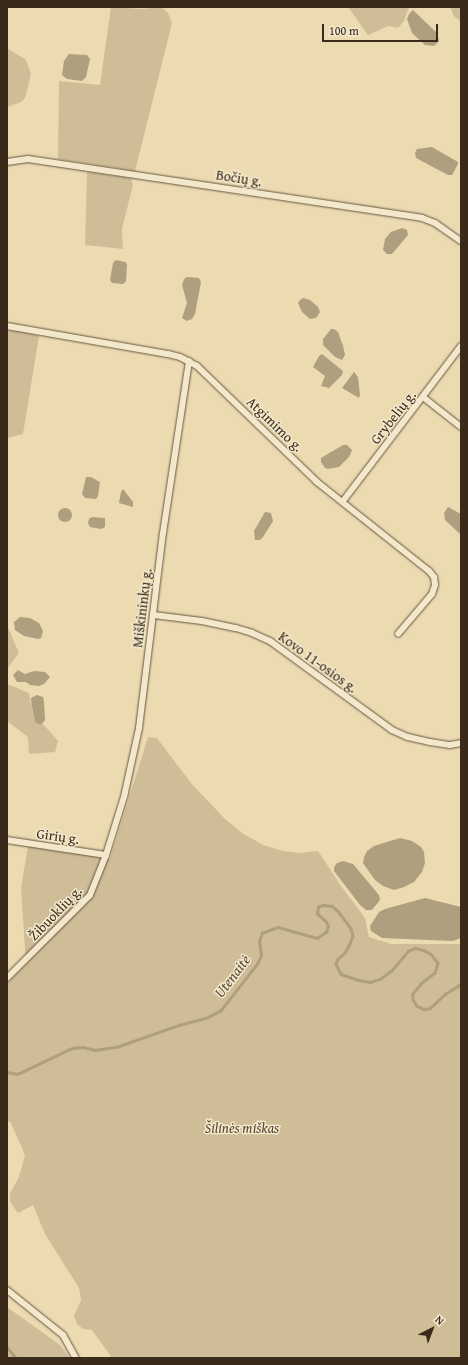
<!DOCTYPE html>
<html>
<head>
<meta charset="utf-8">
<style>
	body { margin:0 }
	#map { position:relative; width:468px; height:1365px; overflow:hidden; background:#ecdbb1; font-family:"Gentium Book Plus",serif }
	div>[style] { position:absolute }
	.green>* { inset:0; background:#cebd97 }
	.water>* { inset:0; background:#af9f7e }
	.round { border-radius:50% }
	.stream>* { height:2.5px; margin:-1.25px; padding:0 1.25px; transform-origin:1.25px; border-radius:1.25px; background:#af9f7e }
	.roads { filter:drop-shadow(0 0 1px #665640) drop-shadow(0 0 1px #665640) }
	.minor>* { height:6px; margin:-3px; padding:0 3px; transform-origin:3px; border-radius:3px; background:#f3e8cc }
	span { translate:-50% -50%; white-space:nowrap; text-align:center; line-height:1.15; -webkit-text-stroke:3px #f3e8cc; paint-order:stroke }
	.street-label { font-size:14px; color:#392a1a }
	.park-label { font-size:14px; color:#574733; font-style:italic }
	.water-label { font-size:15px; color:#5c4d38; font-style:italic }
	.frame { position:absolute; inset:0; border:8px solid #392a1a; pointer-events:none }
	.north { position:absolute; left:412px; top:1309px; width:40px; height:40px; -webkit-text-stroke:3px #f3e8cc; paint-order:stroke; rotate:42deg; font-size:11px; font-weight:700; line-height:16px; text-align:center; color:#392a1a }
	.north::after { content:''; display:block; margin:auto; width:14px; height:18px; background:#392a1a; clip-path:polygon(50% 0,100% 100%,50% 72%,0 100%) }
	.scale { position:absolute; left:322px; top:24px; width:116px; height:18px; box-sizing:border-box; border:2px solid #392a1a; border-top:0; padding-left:5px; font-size:12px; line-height:14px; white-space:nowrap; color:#392a1a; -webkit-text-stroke:3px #f3e8cc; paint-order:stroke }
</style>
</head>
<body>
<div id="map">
	<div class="green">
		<i style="clip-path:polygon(111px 7px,142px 9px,161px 7px,168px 13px,172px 23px,135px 171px,58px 159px,59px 81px,100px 85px)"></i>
		<i style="clip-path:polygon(348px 7px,409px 7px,404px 21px,398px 28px,388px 26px,368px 35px)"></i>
		<i style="clip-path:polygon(450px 7px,461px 7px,461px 22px,454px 16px)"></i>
		<i style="clip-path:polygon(7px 48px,26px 60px,31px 74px,25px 98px,21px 102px,7px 107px)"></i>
		<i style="clip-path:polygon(87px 172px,131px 178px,133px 185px,122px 229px,123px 249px,85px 245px)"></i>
		<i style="clip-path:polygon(15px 330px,39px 336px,23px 434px,7px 438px,7px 331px)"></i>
		<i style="clip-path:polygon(7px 625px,19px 653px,7px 669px)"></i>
		<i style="clip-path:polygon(7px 684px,29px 693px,34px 718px,41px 725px,43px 724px,58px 741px,55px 752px,29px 754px,28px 737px,7px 721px)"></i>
		<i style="clip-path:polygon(148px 737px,157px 738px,191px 783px,224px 818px,242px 833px,263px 845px,283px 851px,300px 853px,318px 851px,341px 886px,365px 918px,369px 937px,391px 944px,461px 944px,461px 1358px,112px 1358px,92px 1330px,83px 1329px,77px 1324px,74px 1316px,81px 1300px,79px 1288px,45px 1234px,33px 1205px,18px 1213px,10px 1202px,10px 1193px,19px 1177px,25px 1155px,11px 1123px,7px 1120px,7px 983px,26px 964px,21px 888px,28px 846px,110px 859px)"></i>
		<i style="clip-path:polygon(7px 1307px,60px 1345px,70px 1358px,7px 1358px)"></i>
	</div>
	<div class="water">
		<i style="clip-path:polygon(413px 10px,437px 33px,439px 41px,434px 46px,425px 45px,412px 33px,407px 19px,409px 14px)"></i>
		<i style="clip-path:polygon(69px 54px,87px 55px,90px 59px,86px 77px,82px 81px,67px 79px,62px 75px,64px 61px)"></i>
		<i style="clip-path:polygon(432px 147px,458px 162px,458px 164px,452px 175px,448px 175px,416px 158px,415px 153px,417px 149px)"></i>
		<i style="clip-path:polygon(402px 228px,407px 230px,408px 235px,392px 254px,387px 254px,383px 250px,385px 239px,391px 232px)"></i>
		<i style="clip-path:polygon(116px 260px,125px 262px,127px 264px,126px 281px,123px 284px,112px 283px,110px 280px,113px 263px)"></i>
		<i style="clip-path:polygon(187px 277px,199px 278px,201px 282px,195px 314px,192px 319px,187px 321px,182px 318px,187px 303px,182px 285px,184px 279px)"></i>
		<i style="clip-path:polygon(303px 298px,310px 300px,318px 307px,320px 312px,316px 318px,310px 319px,302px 312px,298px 303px,300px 300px)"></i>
		<i style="clip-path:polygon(331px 329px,334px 329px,338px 332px,343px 346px,345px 355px,342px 360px,335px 357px,323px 345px,323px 339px)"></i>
		<i style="clip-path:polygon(322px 354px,343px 371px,342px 375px,329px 388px,321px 386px,325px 376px,313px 367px,319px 356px)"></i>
		<i style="clip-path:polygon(354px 372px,358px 377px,360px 395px,359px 398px,342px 388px)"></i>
		<i style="clip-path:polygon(343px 445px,347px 445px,352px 450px,349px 457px,339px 467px,328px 469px,325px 468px,321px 462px,321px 458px)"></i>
		<i style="clip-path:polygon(86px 477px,91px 477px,100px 482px,98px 496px,96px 499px,85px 498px,82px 494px)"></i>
		<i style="clip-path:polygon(123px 489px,133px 502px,133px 507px,119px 503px,121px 492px)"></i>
		<i style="clip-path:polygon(448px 507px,461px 514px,461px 535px,445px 520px,444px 513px)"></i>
		<i class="round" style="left:58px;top:508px;width:14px;height:14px"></i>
		<i style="clip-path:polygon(265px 512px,271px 513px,273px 521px,263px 537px,260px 540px,255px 540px,254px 531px)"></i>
		<i style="clip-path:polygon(92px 517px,105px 518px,105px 527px,101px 529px,90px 527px,88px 523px,89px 519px)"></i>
		<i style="clip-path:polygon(20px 617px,30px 618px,39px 623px,43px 631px,41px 638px,38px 639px,24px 636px,15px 630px,14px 622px)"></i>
		<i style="clip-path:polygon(18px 670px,25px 674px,34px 671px,45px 672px,50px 677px,44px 684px,39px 686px,30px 685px,26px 682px,17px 682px,13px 675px)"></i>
		<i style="clip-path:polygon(37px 695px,43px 697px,44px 702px,45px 720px,41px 725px,35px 722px,32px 707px,31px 698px)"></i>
		<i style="clip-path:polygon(400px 838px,412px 841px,421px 847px,424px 852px,425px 863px,422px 872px,414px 882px,404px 887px,394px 890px,383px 886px,375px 880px,363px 863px,364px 857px,367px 851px,374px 846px)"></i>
		<i style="clip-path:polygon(343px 861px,353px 864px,379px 895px,380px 900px,372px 910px,366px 910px,360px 905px,334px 871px,334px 867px,337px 863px)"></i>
		<i style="clip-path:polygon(425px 898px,461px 907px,461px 938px,453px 941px,382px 938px,371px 931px,370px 926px,379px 912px,385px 909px)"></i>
	</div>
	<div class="stream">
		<i style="left:7px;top:1072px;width:10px;rotate:11deg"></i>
		<i style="left:17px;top:1074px;width:5px;rotate:-22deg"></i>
		<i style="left:22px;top:1072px;width:55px;rotate:-25.6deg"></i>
		<i style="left:72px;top:1048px;width:11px;rotate:-5deg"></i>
		<i style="left:83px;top:1047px;width:12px;rotate:14deg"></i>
		<i style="left:95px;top:1050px;width:24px;rotate:-9deg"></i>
		<i style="left:119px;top:1046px;width:64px;rotate:-19.3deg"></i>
		<i style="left:179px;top:1025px;width:30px;rotate:-15deg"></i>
		<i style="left:208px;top:1017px;width:15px;rotate:-28deg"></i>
		<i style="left:221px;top:1010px;width:58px;rotate:-52deg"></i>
		<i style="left:257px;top:964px;width:10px;rotate:-66deg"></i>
		<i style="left:261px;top:955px;width:14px;rotate:-98deg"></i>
		<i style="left:259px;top:941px;width:9px;rotate:-69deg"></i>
		<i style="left:262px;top:933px;width:17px;rotate:-21deg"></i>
		<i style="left:278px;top:927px;width:41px;rotate:15.8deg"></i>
		<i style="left:317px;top:938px;width:11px;rotate:-34deg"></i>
		<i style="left:326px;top:932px;width:6px;rotate:-72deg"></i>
		<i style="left:328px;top:926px;width:4px;rotate:-117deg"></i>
		<i style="left:326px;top:922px;width:12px;rotate:-138deg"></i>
		<i style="left:317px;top:914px;width:7px;rotate:-82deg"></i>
		<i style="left:318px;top:907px;width:5px;rotate:-22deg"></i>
		<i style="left:323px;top:905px;width:9px;rotate:6deg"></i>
		<i style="left:332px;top:906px;width:8px;rotate:40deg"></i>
		<i style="left:338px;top:911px;width:21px;rotate:53deg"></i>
		<i style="left:351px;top:928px;width:8px;rotate:76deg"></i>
		<i style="left:353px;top:936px;width:9px;rotate:111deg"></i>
		<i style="left:350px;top:944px;width:10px;rotate:119deg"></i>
		<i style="left:345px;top:953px;width:9px;rotate:139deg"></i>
		<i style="left:338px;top:959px;width:5px;rotate:112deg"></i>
		<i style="left:336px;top:964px;width:11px;rotate:63deg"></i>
		<i style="left:341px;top:974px;width:18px;rotate:19deg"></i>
		<i style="left:358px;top:980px;width:12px;rotate:9deg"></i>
		<i style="left:370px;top:982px;width:10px;rotate:-17deg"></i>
		<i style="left:380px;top:979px;width:15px;rotate:-37deg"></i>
		<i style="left:392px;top:970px;width:25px;rotate:-50deg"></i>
		<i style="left:408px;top:951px;width:8px;rotate:-23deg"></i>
		<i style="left:415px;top:948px;width:9px;rotate:13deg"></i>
		<i style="left:424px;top:950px;width:8px;rotate:30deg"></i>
		<i style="left:431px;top:954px;width:11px;rotate:52deg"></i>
		<i style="left:438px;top:963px;width:10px;rotate:107deg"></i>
		<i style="left:435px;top:973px;width:18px;rotate:142deg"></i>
		<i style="left:421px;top:984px;width:13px;rotate:129deg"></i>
		<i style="left:413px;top:994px;width:5px;rotate:90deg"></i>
		<i style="left:413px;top:999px;width:8px;rotate:60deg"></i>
		<i style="left:417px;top:1006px;width:8px;rotate:23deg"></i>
		<i style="left:424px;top:1009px;width:6px;rotate:-9deg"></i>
		<i style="left:430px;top:1008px;width:21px;rotate:-43deg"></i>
		<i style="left:445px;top:994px;width:19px;rotate:-32deg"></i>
		<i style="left:7px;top:1347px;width:14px;rotate:51deg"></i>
	</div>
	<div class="roads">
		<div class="minor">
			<i style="left:7px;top:162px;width:21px;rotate:-8deg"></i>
			<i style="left:28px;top:159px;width:398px;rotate:8.5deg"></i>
			<i style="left:422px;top:218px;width:14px;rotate:21deg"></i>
			<i style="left:435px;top:223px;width:32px;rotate:35deg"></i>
			<i style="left:7px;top:326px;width:163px;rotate:9.9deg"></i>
			<i style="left:168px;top:354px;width:12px;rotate:14deg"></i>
			<i style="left:180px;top:357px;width:19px;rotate:28deg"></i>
			<i style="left:197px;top:366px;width:167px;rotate:44deg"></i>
			<i style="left:317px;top:482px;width:143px;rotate:38.5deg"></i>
			<i style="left:429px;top:571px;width:8px;rotate:50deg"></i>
			<i style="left:434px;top:577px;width:8px;rotate:83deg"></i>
			<i style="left:435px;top:585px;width:9px;rotate:108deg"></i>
			<i style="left:432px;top:594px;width:52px;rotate:130.4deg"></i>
			<i style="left:423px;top:397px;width:48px;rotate:38.3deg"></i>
			<i style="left:343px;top:501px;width:195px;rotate:-52.7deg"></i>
			<i style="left:154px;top:615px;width:48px;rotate:7.1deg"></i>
			<i style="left:202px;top:621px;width:35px;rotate:12deg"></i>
			<i style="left:236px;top:628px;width:17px;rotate:17deg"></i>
			<i style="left:252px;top:633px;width:20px;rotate:24deg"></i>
			<i style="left:270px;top:641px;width:151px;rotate:36.1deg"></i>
			<i style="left:392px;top:730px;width:17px;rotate:24deg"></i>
			<i style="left:408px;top:737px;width:23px;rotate:13deg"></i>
			<i style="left:430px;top:742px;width:20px;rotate:9deg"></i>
			<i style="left:450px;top:745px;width:11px;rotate:-10deg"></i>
			<i style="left:7px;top:840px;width:100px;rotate:8.6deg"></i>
			<i style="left:7px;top:978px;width:117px;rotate:-45deg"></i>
			<i style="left:90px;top:895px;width:43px;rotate:-68.2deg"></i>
			<i style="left:106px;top:855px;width:61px;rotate:-72.8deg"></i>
			<i style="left:124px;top:797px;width:71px;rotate:-77.7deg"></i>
			<i style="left:139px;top:728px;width:196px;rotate:-83deg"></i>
			<i style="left:163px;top:533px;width:174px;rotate:-81.4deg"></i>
			<i style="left:7px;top:1290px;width:72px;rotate:38.8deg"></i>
			<i style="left:63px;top:1335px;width:26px;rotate:61deg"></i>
		</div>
	</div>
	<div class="street-label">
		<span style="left:239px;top:178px;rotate:9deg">Bočių g.</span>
		<span style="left:393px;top:417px;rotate:-52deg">Grybelių g.</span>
		<span style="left:275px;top:424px;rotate:44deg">Atgimimo g.</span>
		<span style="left:142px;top:608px;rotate:-83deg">Miškininkų g.</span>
		<span style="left:318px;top:662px;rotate:36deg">Kovo 11-osios g.</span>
		<span style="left:58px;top:836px;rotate:8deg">Girių g.</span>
		<span style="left:55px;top:913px;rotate:-46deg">Žibuoklių g.</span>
	</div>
	<div class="park-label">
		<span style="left:242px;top:1128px">Šilinės miškas</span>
	</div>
	<div class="water-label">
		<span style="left:232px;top:976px;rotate:-53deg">Utenaitė</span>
	</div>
	<div class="frame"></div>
	<div class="north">N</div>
	<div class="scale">100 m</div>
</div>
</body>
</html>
